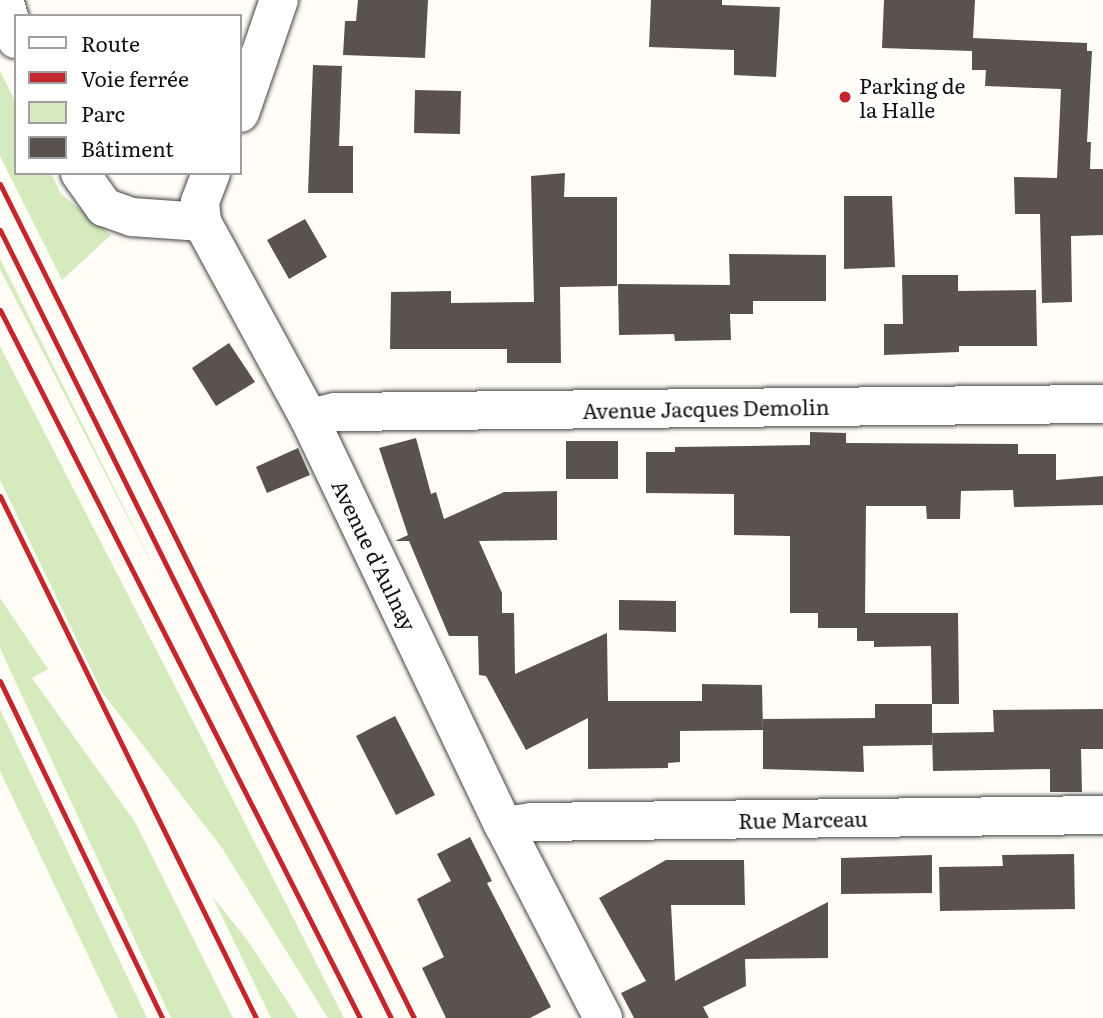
<!DOCTYPE html>
<html>
<head>
<meta charset="utf-8">
<style>
	body { margin:0 }
	#map { position:relative; width:1103px; height:1018px; overflow:hidden; background:#fffdf5; font-family:Literata,serif }
	div>[style] { position:absolute }
	.green>* { inset:0; background:#d5ebbd }
	.building>* { inset:0; background:#5a524d }
	.roads { filter:drop-shadow(0 0 2px #444) drop-shadow(0 0 2px #444) }
	.minor>* { height:38px; margin:-19px; padding:0 19px; transform-origin:19px; border-radius:19px; background:#fff }
	.rail>* { height:5px; margin:-2.5px; padding:0 2.5px; transform-origin:2.5px; border-radius:2.5px; background:#c4262e }
	.dots>* { width:19px; height:19px; translate:-50% -50%; box-sizing:border-box; border:4px solid #fff; border-radius:50% }
	span { translate:-50% -50%; white-space:nowrap; text-align:center; line-height:1.15; -webkit-text-stroke:7px #fff; paint-order:stroke }
	.poi-label { font-size:21px; color:#111 }
	.left { translate:0 -50%; text-align:left }
	.street-label { font-size:21px; color:#111 }
	.legend { position:absolute; left:14px; top:14px; width:228px; height:161px; box-sizing:border-box; background:#fff; border:2px solid #a0a0a0; margin:0; padding:9px 12px; list-style:none; font-size:21px; color:#111 }
	.legend li { display:flex; align-items:center; gap:14px; height:35px }
	.legend b { width:35px; border:2px solid #a0a0a0 }
</style>
</head>
<body>
<div id="map">
	<div class="green">
		<i style="clip-path:polygon(0 71px,16px 103px,16px 173px,51px 173px,61px 194px,111px 235px,62px 280px,0 156px)"></i>
		<i style="clip-path:polygon(0 259px,162px 584px,0 269px)"></i>
		<i style="clip-path:polygon(0 346px,217px 768px,344px 1018px,328px 1018px,222px 848px,102px 692px,0 480px)"></i>
		<i style="clip-path:polygon(0 598px,48px 669px,32px 678px,135px 822px,233px 1018px,171px 1018px,0 648px)"></i>
		<i style="clip-path:polygon(0 709px,147px 1018px,118px 1018px,0 771px)"></i>
		<i style="clip-path:polygon(212px 896px,248px 941px,298px 1018px,271px 1018px)"></i>
	</div>
	<div class="building">
		<i style="clip-path:polygon(358px 0,428px 0,425px 58px,343px 55px,345px 21px,356px 21px)"></i>
		<i style="clip-path:polygon(651px 0,722px 0,722px 5px,780px 7px,776px 77px,734px 75px,734px 50px,649px 47px)"></i>
		<i style="clip-path:polygon(884px 0,975px 0,973px 38px,1087px 43px,1087px 51px,1092px 51px,1087px 142px,1091px 142px,1090px 169px,1103px 169px,1103px 235px,1071px 236px,1072px 302px,1042px 303px,1040px 214px,1015px 214px,1014px 177px,1057px 178px,1061px 89px,985px 86px,986px 70px,972px 70px,972px 51px,882px 48px)"></i>
		<i style="clip-path:polygon(313px 65px,342px 66px,339px 146px,353px 146px,353px 193px,308px 193px)"></i>
		<i style="clip-path:polygon(415px 90px,461px 91px,460px 134px,414px 133px)"></i>
		<i style="clip-path:polygon(565px 173px,564px 197px,617px 197px,617px 286px,560px 287px,561px 363px,507px 363px,507px 349px,390px 349px,391px 292px,451px 291px,451px 303px,534px 302px,531px 176px)"></i>
		<i style="clip-path:polygon(844px 196px,892px 196px,895px 267px,844px 269px)"></i>
		<i style="clip-path:polygon(305px 219px,327px 257px,289px 279px,267px 240px)"></i>
		<i style="clip-path:polygon(729px 254px,826px 255px,826px 301px,753px 301px,753px 314px,730px 314px,731px 340px,675px 341px,674px 334px,619px 335px,618px 284px,730px 285px)"></i>
		<i style="clip-path:polygon(902px 275px,958px 275px,958px 291px,1036px 290px,1037px 346px,959px 346px,959px 352px,884px 355px,884px 324px,903px 324px)"></i>
		<i style="clip-path:polygon(229px 343px,255px 382px,216px 406px,192px 368px)"></i>
		<i style="clip-path:polygon(810px 432px,846px 433px,846px 443px,1018px 444px,1018px 454px,1056px 454px,1056px 480px,1103px 476px,1103px 505px,1014px 507px,1013px 490px,961px 491px,960px 519px,927px 519px,926px 506px,866px 506px,865px 613px,958px 613px,959px 704px,932px 704px,931px 646px,874px 647px,874px 641px,857px 641px,857px 628px,818px 628px,818px 613px,790px 613px,790px 536px,734px 535px,734px 494px,646px 493px,646px 452px,675px 452px,675px 447px,810px 445px)"></i>
		<i style="clip-path:polygon(416px 438px,431px 494px,436px 492px,444px 519px,504px 492px,557px 491px,557px 540px,479px 541px,502px 593px,502px 613px,514px 613px,515px 674px,607px 633px,608px 701px,702px 701px,702px 684px,762px 685px,763px 730px,680px 731px,680px 762px,668px 763px,668px 768px,588px 769px,588px 718px,526px 750px,486px 676px,479px 675px,478px 636px,449px 636px,409px 541px,395px 541px,408px 535px,379px 448px)"></i>
		<i style="clip-path:polygon(566px 441px,618px 441px,618px 479px,566px 479px)"></i>
		<i style="clip-path:polygon(298px 448px,310px 475px,267px 493px,256px 467px)"></i>
		<i style="clip-path:polygon(619px 600px,676px 601px,676px 632px,619px 630px)"></i>
		<i style="clip-path:polygon(875px 704px,932px 704px,932px 745px,863px 746px,864px 772px,763px 769px,763px 719px,875px 718px)"></i>
		<i style="clip-path:polygon(1103px 709px,1103px 749px,1081px 749px,1082px 792px,1050px 792px,1050px 769px,933px 771px,932px 733px,994px 732px,993px 710px)"></i>
		<i style="clip-path:polygon(395px 716px,435px 795px,396px 815px,356px 736px)"></i>
		<i style="clip-path:polygon(470px 837px,492px 881px,487px 883px,551px 1007px,530px 1018px,446px 1018px,422px 968px,444px 957px,417px 899px,451px 881px,437px 854px)"></i>
		<i style="clip-path:polygon(1074px 854px,1075px 909px,940px 911px,939px 867px,1003px 866px,1002px 855px)"></i>
		<i style="clip-path:polygon(932px 855px,932px 893px,841px 894px,841px 858px)"></i>
		<i style="clip-path:polygon(666px 860px,744px 860px,745px 905px,671px 905px,675px 981px,828px 902px,828px 958px,745px 959px,746px 986px,703px 1007px,709px 1018px,634px 1018px,621px 993px,646px 981px,599px 898px)"></i>
	</div>
	<div class="roads">
		<div class="minor">
			<i style="left:4px;top:0;width:41px;rotate:72.9deg"></i>
			<i style="left:240px;top:113px;width:120px;rotate:-71deg"></i>
			<i style="left:80px;top:173px;width:42px;rotate:54.8deg"></i>
			<i style="left:104px;top:207px;width:30px;rotate:20deg"></i>
			<i style="left:132px;top:217px;width:70px;rotate:4.1deg"></i>
			<i style="left:211px;top:173px;width:31px;rotate:111deg"></i>
			<i style="left:200px;top:202px;width:20px;rotate:84deg"></i>
			<i style="left:202px;top:222px;width:223px;rotate:61.4deg"></i>
			<i style="left:309px;top:418px;width:452px;rotate:64.5deg"></i>
			<i style="left:504px;top:826px;width:216px;rotate:62.7deg"></i>
			<i style="left:309px;top:418px;width:27px;rotate:-13deg"></i>
			<i style="left:335px;top:412px;width:768px;rotate:-0.6deg"></i>
			<i style="left:504px;top:826px;width:28px;rotate:-8deg"></i>
			<i style="left:532px;top:822px;width:571px;rotate:-0.7deg"></i>
		</div>
	</div>
	<div class="rail">
		<i style="left:0;top:184px;width:931px;rotate:63.6deg"></i>
		<i style="left:0;top:230px;width:880px;rotate:63.61deg"></i>
		<i style="left:0;top:310px;width:794px;rotate:63.05deg"></i>
		<i style="left:0;top:496px;width:581px;rotate:63.88deg"></i>
		<i style="left:0;top:681px;width:374px;rotate:64.3deg"></i>
	</div>
	<div class="dots">
		<i style="left:845px;top:97px;background:#c4262e"></i>
	</div>
	<div class="poi-label">
		<span class="left" style="left:859px;top:97px">Parking de<br>la Halle</span>
	</div>
	<div class="street-label">
		<span style="left:706px;top:408px;rotate:-1deg">Avenue Jacques Demolin</span>
		<span style="left:375px;top:555px;rotate:64deg">Avenue d'Aulnay</span>
		<span style="left:803px;top:819px;rotate:-1deg">Rue Marceau</span>
	</div>
	<ul class="legend">
	<li><b style="height:9px;background:#fff"></b>Route</li>
	<li><b style="height:9px;background:#c4262e"></b>Voie ferrée</li>
	<li><b style="height:19px;background:#d5ebbd"></b>Parc</li>
	<li><b style="height:19px;background:#5a524d"></b>Bâtiment</li>
	</ul>
</div>
</body>
</html>
